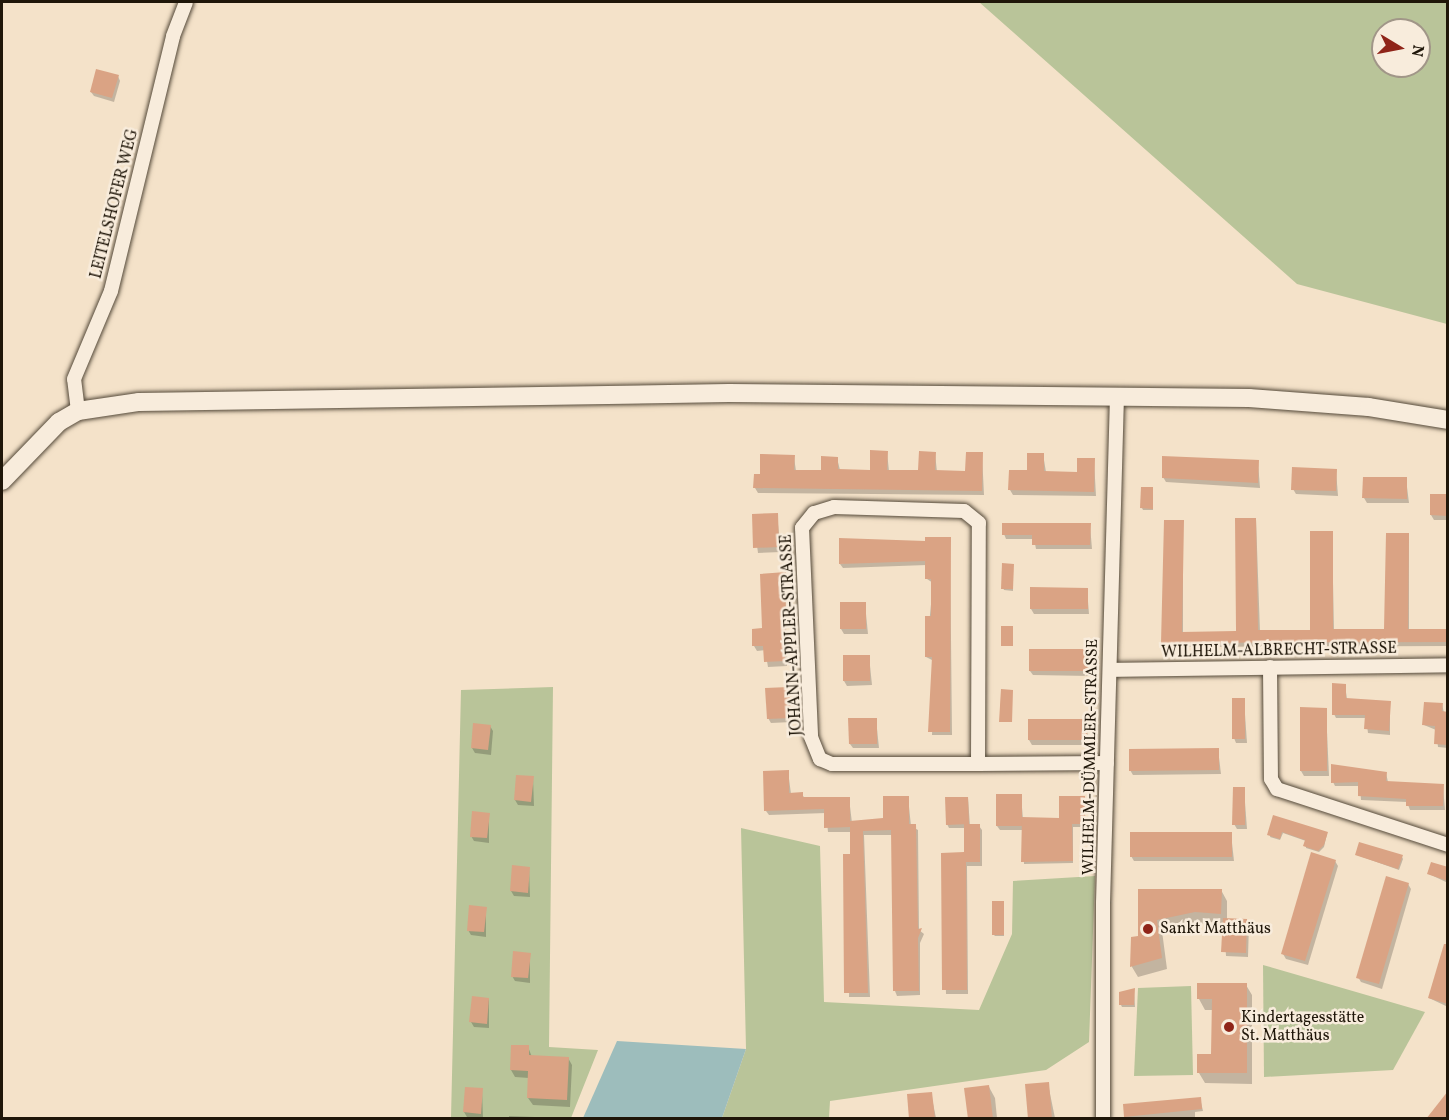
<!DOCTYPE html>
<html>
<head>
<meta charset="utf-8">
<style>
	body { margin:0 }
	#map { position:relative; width:1449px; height:1120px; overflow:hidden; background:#f4e2c9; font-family:Vollkorn,serif }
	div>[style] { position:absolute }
	.green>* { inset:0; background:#b9c499 }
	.water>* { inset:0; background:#9dbdbc }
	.shadow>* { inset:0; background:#0003 }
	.building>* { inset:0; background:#daa384 }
	.roads { filter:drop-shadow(0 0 2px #544939) drop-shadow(0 0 2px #544939) }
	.street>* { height:14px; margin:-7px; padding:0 7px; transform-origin:7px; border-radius:7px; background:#f8ecdc }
	.secondary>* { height:18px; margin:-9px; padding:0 9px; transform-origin:9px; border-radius:9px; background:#f8ecdc }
	.dots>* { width:16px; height:16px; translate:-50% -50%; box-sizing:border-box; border:3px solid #f8ecdc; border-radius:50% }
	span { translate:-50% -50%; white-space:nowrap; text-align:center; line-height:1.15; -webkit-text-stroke:5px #f8ecdc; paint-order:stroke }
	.street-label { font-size:16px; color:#1f1609 }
	.poi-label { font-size:16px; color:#1f1609 }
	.left { translate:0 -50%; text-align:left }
	.frame { position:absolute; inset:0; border:3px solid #1f1609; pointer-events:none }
	.north { position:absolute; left:1371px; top:18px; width:60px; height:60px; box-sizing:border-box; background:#f8ecdc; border:2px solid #a19688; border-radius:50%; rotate:100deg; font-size:16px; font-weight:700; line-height:24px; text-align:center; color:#1f1609 }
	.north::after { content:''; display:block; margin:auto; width:21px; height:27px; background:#8f2418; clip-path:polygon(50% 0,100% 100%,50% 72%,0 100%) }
</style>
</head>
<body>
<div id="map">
	<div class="green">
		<i style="clip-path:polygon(evenodd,979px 2px,1447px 2px,1447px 324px,1297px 284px,979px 2px,1383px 30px,1419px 30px,1419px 66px,1383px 66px,1383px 30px)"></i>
		<i style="clip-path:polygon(553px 687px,549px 1047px,598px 1050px,571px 1118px,451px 1118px,461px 690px)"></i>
		<i style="clip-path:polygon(741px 828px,820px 846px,824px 1002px,979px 1010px,1012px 934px,1013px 881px,1095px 876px,1089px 1042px,1046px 1070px,830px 1101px,829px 1118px,722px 1118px,746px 1049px)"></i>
		<i style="clip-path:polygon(1263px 965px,1425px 1012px,1393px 1070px,1264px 1077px)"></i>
		<i style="clip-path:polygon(1191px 986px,1193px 1075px,1134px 1076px,1138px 988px)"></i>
	</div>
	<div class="water">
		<i style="clip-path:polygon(617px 1041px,746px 1049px,722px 1118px,583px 1118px)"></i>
	</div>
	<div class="shadow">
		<i style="clip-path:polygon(118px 76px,120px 81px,114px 102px,94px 96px,91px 92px)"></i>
		<i style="clip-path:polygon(887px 452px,889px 471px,920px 472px,935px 453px,937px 472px,967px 472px,982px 454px,984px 495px,758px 493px,755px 488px,761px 476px,794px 457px,796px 471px,822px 472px,837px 458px,840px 470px,871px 471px)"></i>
		<i style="clip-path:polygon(1043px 454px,1046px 472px,1079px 473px,1094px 460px,1096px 496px,1013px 495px,1010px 490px)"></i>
		<i style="clip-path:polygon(1258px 462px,1260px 488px,1166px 482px,1163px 477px)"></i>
		<i style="clip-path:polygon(1336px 470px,1338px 496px,1296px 494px,1293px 489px)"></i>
		<i style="clip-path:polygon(1406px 479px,1409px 503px,1367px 503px,1364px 498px)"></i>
		<i style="clip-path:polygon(1153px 488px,1153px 510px,1143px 510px,1142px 508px)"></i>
		<i style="clip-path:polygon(1448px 495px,1448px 520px,1434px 520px,1431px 515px)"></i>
		<i style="clip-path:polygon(777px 515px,781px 552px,758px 553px,753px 516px)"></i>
		<i style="clip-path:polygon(1256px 519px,1260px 632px,1311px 632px,1332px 533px,1334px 630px,1385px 631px,1409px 535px,1409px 630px,1448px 630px,1448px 646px,1165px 647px,1183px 521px,1183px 633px,1238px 633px)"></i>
		<i style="clip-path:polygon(1090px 525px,1092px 549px,1036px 549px,1034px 539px,1006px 539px,1004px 534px)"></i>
		<i style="clip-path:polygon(950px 539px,952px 735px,932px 735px,934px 661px,926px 657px,933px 583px,927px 579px,927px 565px,843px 568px,840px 564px)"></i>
		<i style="clip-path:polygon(1013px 565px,1013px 591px,1004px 590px,1003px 588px)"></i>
		<i style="clip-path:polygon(785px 574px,787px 666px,768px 667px,765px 650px,757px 651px,754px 646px,753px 630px,764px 629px)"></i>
		<i style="clip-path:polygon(1087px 589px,1089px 614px,1034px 614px,1031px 609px)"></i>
		<i style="clip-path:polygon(865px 604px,868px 634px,844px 634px,841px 629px)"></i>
		<i style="clip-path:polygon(1087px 651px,1090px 676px,1033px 675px,1030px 671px)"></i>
		<i style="clip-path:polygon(869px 656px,872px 685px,847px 686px,844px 681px)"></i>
		<i style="clip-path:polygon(1345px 685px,1347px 699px,1390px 702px,1390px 735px,1368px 733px,1366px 718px,1336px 718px,1334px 714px)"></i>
		<i style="clip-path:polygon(789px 688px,792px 722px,771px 723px,768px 718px)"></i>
		<i style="clip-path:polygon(1244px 700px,1247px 743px,1236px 743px,1234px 738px)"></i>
		<i style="clip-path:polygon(1442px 704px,1444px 713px,1448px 713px,1448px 748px,1438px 747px,1436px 730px,1424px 725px)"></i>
		<i style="clip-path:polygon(1326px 709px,1329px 776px,1304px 776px,1301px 771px)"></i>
		<i style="clip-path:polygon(876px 719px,879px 748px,853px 748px,850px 744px)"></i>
		<i style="clip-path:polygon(1086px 720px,1089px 745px,1032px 745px,1029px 740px)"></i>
		<i style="clip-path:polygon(475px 724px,490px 726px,493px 731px,491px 755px,475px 753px,472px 748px)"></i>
		<i style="clip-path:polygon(1218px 749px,1221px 774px,1133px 775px,1130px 770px)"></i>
		<i style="clip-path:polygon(788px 771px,791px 794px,802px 794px,805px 799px,849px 798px,852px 823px,885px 820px,908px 797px,911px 826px,918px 830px,919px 930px,924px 934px,920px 943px,920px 995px,897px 996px,895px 991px,892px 835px,864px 835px,870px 997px,849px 997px,852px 832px,828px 832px,826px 813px,769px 815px,766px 811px)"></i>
		<i style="clip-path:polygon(1386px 773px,1388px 782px,1443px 786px,1445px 810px,1410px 810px,1407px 802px,1361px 800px,1360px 786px,1335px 786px,1333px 782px)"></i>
		<i style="clip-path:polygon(533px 778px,534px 806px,518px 805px,515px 800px)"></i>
		<i style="clip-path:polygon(1244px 789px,1247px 829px,1237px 829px,1234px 824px)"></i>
		<i style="clip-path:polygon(1021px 796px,1023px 819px,1060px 819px,1084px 797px,1086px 827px,1073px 827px,1073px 863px,1024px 864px,1023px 830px,1000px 830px,997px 826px)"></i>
		<i style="clip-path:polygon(968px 798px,970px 826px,979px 826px,982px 830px,982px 866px,967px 866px,968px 994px,946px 994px,942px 854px,966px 853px,965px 828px,949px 828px,947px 824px)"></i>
		<i style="clip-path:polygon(489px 814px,489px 843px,474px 841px,471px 836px)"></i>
		<i style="clip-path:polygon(1274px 817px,1327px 834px,1324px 847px,1319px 852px,1306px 848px,1306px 841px,1283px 833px,1280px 840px,1270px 837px)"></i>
		<i style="clip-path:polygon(1231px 834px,1234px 861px,1134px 861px,1131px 856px)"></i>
		<i style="clip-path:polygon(1357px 855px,1402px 857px,1403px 859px,1399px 870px)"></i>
		<i style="clip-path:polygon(1335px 861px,1338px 866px,1308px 965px,1286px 959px,1283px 954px)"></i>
		<i style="clip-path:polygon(529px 868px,530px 897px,514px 896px,511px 891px)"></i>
		<i style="clip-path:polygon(1448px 868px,1448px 883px,1429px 874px)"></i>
		<i style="clip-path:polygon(1408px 884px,1411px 889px,1382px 989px,1361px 982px,1358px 977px)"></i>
		<i style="clip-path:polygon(1139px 890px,1221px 890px,1227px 901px,1227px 919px,1246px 920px,1249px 925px,1248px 957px,1226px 956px,1224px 924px,1212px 922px,1162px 931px,1167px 969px,1138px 977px,1132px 967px,1133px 938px,1139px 938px)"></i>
		<i style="clip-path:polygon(1003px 902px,1004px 936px,995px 936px,994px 935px)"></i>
		<i style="clip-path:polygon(486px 908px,486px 937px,471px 935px,468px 930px)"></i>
		<i style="clip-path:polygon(1448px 937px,1448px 1007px,1429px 998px)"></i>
		<i style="clip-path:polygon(530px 954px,530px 983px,515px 981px,512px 976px)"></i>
		<i style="clip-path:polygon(1246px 985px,1252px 995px,1252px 1084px,1205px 1083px,1199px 1073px,1213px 1055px,1213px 1010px,1205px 1010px,1199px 999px)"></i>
		<i style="clip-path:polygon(1134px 990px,1135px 1007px,1122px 1007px,1121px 1005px)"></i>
		<i style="clip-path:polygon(489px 999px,489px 1028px,474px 1027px,471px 1022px)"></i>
		<i style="clip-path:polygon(512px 1046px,528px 1047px,532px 1057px,568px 1058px,572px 1065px,570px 1107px,533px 1105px,528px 1098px,529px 1078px,515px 1077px,511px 1070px)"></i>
		<i style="clip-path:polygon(1048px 1084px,1055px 1118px,1030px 1118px)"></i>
		<i style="clip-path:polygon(989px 1087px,995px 1098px,997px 1118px,969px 1118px)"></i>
		<i style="clip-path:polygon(482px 1090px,483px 1118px,467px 1117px,464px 1112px)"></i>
		<i style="clip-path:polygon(931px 1093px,936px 1118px,911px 1118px)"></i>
		<i style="clip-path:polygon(1200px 1098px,1203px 1111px,1195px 1112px,1195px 1118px,1125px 1118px,1124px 1105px)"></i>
		<i style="clip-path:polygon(509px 1116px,535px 1117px,536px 1118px,509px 1118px)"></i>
	</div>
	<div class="building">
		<i style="clip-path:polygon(96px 69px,119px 75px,112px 98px,90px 92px)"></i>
		<i style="clip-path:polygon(870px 450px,888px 451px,887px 470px,918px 470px,919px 451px,936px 452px,935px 470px,965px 471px,966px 452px,983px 452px,982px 491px,753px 488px,754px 474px,760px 474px,760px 454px,795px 455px,794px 470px,821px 470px,821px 456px,838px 457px,838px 469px,870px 470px)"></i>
		<i style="clip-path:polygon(1027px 453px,1044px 453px,1044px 471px,1077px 472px,1077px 458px,1095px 458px,1094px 492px,1008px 490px,1009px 470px,1027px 470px)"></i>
		<i style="clip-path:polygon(1162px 456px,1259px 460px,1258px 483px,1162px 478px)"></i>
		<i style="clip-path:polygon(1292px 467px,1337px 469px,1336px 491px,1291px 490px)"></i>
		<i style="clip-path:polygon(1363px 477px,1407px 477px,1407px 499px,1362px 498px)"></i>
		<i style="clip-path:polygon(1141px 487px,1153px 487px,1153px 509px,1140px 508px)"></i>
		<i style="clip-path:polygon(1430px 494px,1448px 494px,1448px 516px,1430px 515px)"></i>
		<i style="clip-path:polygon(778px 513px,779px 547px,753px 548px,752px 514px)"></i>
		<i style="clip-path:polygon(1235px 518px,1256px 518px,1258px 630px,1310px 630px,1310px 531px,1333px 531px,1333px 629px,1384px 629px,1386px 533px,1409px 533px,1408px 629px,1448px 629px,1448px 642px,1161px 643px,1164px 520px,1184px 520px,1182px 632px,1236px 631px)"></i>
		<i style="clip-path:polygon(1002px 523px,1091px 523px,1090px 545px,1032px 545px,1032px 535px,1002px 535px)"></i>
		<i style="clip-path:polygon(925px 537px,951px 537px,950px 732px,928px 732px,932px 657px,925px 657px,925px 616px,931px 616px,931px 579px,925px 579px,925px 561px,839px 564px,839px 538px,925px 541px)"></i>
		<i style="clip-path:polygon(1002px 563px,1014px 564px,1013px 589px,1001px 589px)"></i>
		<i style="clip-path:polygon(786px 572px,785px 661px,764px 662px,763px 646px,752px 646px,752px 629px,762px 628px,760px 574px)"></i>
		<i style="clip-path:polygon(1030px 587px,1088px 588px,1088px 609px,1030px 609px)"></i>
		<i style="clip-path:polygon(840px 602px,866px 602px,866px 629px,840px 629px)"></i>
		<i style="clip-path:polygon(1001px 626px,1013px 626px,1013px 646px,1001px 646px)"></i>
		<i style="clip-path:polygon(1029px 649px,1088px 649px,1088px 671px,1029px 671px)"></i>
		<i style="clip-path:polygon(843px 655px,870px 655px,870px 681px,843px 681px)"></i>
		<i style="clip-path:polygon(1332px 683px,1346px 684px,1346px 698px,1391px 701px,1389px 731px,1364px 729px,1365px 715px,1332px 715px)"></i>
		<i style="clip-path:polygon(789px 687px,791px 718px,767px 719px,765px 688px)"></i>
		<i style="clip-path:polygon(1001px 689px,1013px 690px,1012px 722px,999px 722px)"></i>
		<i style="clip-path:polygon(1232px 698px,1245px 698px,1245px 739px,1232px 739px)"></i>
		<i style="clip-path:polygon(1424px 702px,1443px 703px,1442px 711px,1448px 712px,1448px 745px,1434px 744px,1435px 726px,1422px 725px)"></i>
		<i style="clip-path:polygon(1300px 707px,1327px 708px,1327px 771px,1300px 771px)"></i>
		<i style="clip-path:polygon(848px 718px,877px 718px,877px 744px,849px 744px)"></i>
		<i style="clip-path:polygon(1028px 719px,1087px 719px,1087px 740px,1028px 740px)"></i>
		<i style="clip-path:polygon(473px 723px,491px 725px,488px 750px,471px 748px)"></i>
		<i style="clip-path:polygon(1219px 748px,1219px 770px,1129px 771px,1129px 749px)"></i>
		<i style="clip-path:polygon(1331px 764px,1387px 772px,1386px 781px,1444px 784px,1443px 806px,1406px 806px,1406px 799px,1358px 796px,1358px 782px,1331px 783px)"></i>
		<i style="clip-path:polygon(789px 770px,789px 793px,803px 792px,803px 797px,850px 797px,850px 821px,883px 818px,883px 796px,909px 796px,909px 824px,916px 824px,918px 929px,922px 928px,918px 938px,919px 991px,893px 991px,891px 830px,863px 831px,868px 993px,844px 993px,843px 854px,850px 854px,850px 827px,824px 828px,824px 809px,764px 811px,763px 771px)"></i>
		<i style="clip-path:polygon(516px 775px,534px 776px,531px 802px,514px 800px)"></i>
		<i style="clip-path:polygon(1233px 787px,1245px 787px,1245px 825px,1232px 825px)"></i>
		<i style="clip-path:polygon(996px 794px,1022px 794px,1022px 826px,996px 826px)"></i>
		<i style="clip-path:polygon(1059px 796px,1085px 796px,1085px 824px,1072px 824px,1073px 861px,1021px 862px,1022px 817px,1059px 818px)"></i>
		<i style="clip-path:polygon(945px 797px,968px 797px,969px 824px,946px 825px)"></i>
		<i style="clip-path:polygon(472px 811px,490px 813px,487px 838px,470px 837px)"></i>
		<i style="clip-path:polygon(1273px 815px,1328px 832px,1324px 845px,1318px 851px,1303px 846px,1305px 840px,1282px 832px,1280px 839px,1267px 835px)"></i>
		<i style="clip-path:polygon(964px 824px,980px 824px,980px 862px,966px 862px,967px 990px,942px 990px,941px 853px,964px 852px)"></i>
		<i style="clip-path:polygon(1130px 832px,1232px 832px,1232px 857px,1130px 857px)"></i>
		<i style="clip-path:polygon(1359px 842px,1403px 855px,1398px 869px,1355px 855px)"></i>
		<i style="clip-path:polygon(1311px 852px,1336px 860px,1305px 961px,1281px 954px)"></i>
		<i style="clip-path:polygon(1431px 862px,1448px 867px,1448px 881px,1427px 874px)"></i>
		<i style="clip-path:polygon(512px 865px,530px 867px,528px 893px,510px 891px)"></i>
		<i style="clip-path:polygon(1386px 876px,1409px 883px,1379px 984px,1356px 978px)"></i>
		<i style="clip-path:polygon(1138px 889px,1222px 889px,1221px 914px,1195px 912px,1157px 920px,1162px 958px,1130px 967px,1131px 937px,1138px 936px)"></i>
		<i style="clip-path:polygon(992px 901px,1004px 901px,1004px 935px,992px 935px)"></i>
		<i style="clip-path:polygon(469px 905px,487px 907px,484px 932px,467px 931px)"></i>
		<i style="clip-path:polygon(1223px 918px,1247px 919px,1246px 953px,1221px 952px)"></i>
		<i style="clip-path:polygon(1444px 944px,1448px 944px,1448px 1004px,1428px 998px)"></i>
		<i style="clip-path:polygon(513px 951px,531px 953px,528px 978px,511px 977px)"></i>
		<i style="clip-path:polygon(1197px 983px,1247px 983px,1247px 1073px,1197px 1073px,1197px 1054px,1211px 1054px,1212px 999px,1197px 999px)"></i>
		<i style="clip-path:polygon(1135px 988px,1134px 1005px,1119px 1005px,1119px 992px)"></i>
		<i style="clip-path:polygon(472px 996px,489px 998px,487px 1024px,469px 1022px)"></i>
		<i style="clip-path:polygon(511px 1045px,529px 1045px,529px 1055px,569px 1057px,567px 1100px,527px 1098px,528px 1071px,510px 1070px)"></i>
		<i style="clip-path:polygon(1049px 1082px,1052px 1119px,1028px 1119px,1025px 1084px)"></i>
		<i style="clip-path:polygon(989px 1085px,993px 1119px,968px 1119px,964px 1088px)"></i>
		<i style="clip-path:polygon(465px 1087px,483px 1088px,481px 1114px,463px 1112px)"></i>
		<i style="clip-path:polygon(1448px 1091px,1448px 1119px,1426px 1119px)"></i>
		<i style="clip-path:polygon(932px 1092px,935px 1119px,909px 1119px,907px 1094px)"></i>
		<i style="clip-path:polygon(1201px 1097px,1202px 1109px,1124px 1117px,1123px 1104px)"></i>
	</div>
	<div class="roads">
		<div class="street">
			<i style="left:78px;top:411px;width:32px;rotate:-97deg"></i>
			<i style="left:74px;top:379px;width:95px;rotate:-67.2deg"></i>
			<i style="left:111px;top:291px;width:262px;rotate:-76.3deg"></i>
			<i style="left:173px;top:36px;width:36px;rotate:-69deg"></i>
			<i style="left:1270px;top:667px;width:112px;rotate:89.5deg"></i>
			<i style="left:1271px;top:779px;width:12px;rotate:59deg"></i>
			<i style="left:1277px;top:789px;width:180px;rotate:18.1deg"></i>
			<i style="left:1110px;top:670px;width:338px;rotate:-0.8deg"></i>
			<i style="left:978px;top:764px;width:241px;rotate:-89.8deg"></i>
			<i style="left:979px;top:523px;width:19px;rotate:-141deg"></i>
			<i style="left:964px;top:511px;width:130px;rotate:-178.2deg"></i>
			<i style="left:834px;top:507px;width:21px;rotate:163deg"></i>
			<i style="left:814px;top:513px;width:19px;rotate:129deg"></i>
			<i style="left:802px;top:528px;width:209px;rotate:87.5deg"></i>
			<i style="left:811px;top:737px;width:24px;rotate:68deg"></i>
			<i style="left:820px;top:759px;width:13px;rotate:23deg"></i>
			<i style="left:832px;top:764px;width:146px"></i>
			<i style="left:978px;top:764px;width:129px;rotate:-0.4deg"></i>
			<i style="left:1103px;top:1118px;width:215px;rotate:-90deg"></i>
			<i style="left:1103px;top:903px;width:507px;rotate:-88.42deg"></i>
		</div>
		<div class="secondary">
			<i style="left:2px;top:481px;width:82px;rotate:-46deg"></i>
			<i style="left:59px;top:422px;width:22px;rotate:-30deg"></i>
			<i style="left:78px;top:411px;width:62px;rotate:-8.4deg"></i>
			<i style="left:139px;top:402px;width:590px;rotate:-0.87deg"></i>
			<i style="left:729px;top:393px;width:520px;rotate:0.55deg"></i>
			<i style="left:1249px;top:398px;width:120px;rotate:4.3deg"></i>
			<i style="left:1369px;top:407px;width:80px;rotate:9.3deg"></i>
		</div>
	</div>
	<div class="dots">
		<i style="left:1148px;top:929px;background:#8f2418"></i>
		<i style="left:1229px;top:1027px;background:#8f2418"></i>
	</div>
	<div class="street-label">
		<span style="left:115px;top:204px;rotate:-76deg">LEITELSHOFER WEG</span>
		<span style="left:792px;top:635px;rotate:-93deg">JOHANN-APPLER-STRASSE</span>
		<span style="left:1279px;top:651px;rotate:-1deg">WILHELM-ALBRECHT-STRASSE</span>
		<span style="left:1091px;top:757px;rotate:-89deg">WILHELM-DÜMMLER-STRASSE</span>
	</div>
	<div class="poi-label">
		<span class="left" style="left:1160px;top:929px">Sankt Matthäus</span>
		<span class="left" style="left:1241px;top:1027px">Kindertagesstätte<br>St. Matthäus</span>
	</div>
	<div class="frame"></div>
	<div class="north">N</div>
</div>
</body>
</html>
